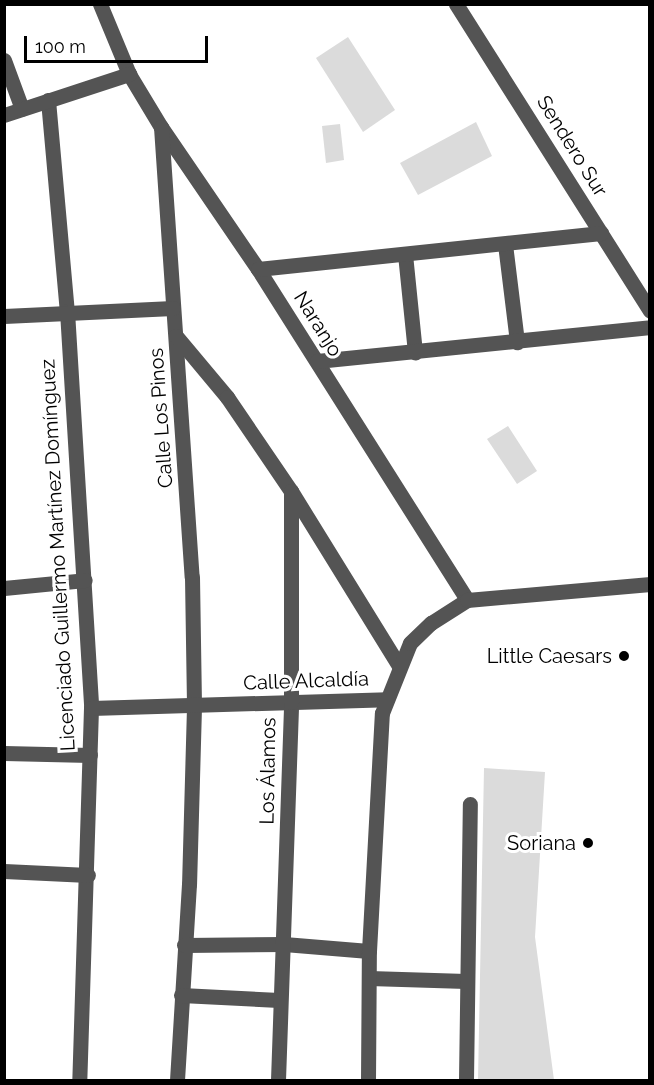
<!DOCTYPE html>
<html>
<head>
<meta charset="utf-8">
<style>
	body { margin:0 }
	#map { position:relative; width:654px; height:1085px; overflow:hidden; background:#fff; font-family:Raleway,sans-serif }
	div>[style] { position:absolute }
	.green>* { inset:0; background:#dbdbdb }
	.minor>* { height:15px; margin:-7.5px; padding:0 7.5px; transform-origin:7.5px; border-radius:7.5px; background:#545454 }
	.dots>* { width:16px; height:16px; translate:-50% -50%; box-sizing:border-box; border:3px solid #fff; border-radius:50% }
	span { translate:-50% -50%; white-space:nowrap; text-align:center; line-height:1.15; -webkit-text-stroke:6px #fff; paint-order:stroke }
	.street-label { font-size:20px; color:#000 }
	.poi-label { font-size:20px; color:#000 }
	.right { translate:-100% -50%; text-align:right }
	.frame { position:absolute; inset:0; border:6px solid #000; pointer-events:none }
	.scale { position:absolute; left:24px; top:36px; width:184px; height:27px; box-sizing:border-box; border:3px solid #000; border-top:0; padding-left:8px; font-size:18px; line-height:21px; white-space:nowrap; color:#000; -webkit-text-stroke:4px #fff; paint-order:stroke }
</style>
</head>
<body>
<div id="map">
	<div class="green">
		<i style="clip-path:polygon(348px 37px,395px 110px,363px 132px,316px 58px)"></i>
		<i style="clip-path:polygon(476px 122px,492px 156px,418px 195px,400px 163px)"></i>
		<i style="clip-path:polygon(340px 124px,344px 160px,326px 163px,322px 126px)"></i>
		<i style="clip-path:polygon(508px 426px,537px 471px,517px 484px,487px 439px)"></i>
		<i style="clip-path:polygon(484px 768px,545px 772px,535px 937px,554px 1080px,478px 1080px)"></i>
	</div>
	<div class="minor">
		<i style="left:100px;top:4px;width:76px;rotate:67.5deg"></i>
		<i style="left:129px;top:74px;width:62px;rotate:58.9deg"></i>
		<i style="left:161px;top:127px;width:172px;rotate:55.7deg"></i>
		<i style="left:258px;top:269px;width:391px;rotate:57.7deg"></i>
		<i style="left:456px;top:4px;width:363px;rotate:57.7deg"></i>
		<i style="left:4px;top:60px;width:52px;rotate:69.8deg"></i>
		<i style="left:48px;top:100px;width:212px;rotate:84.9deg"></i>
		<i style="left:67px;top:311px;width:398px;rotate:86.5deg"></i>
		<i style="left:91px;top:708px;width:372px;rotate:91.8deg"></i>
		<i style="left:4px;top:115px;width:132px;rotate:-18.2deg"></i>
		<i style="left:161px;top:127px;width:451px;rotate:86.1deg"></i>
		<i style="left:192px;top:577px;width:130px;rotate:89.1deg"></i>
		<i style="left:194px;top:707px;width:177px;rotate:91.6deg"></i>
		<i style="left:189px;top:884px;width:196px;rotate:93.5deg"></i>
		<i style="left:505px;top:244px;width:99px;rotate:83deg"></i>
		<i style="left:405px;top:254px;width:99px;rotate:84.2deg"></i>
		<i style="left:258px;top:269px;width:345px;rotate:-6deg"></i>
		<i style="left:4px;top:316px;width:169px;rotate:-2.7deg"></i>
		<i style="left:176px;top:336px;width:80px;rotate:50.1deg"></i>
		<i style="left:227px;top:397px;width:114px;rotate:55.8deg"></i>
		<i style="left:291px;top:491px;width:206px;rotate:58.3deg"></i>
		<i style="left:317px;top:361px;width:335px;rotate:-5.8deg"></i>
		<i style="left:4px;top:588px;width:81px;rotate:-5.6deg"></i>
		<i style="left:91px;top:708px;width:296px;rotate:-1.7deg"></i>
		<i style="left:4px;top:753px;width:86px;rotate:1.3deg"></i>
		<i style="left:4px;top:871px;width:84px;rotate:2.7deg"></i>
		<i style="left:184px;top:945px;width:100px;rotate:-0.6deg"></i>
		<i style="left:284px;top:944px;width:85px;rotate:4.7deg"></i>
		<i style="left:369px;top:978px;width:97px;rotate:1.8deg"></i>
		<i style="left:181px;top:995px;width:98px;rotate:2.9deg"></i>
		<i style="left:278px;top:1080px;width:378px;rotate:-88deg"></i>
		<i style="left:291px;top:702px;width:211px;rotate:-90deg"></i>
		<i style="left:368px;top:1080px;width:129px;rotate:-89.6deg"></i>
		<i style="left:369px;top:951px;width:238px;rotate:-86.9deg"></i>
		<i style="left:382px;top:713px;width:75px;rotate:-68.2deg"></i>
		<i style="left:410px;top:643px;width:29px;rotate:-44deg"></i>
		<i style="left:431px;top:623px;width:43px;rotate:-32.6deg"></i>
		<i style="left:467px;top:600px;width:184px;rotate:-5deg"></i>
		<i style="left:466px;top:1080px;width:276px;rotate:-89.2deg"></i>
	</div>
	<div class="dots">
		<i style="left:624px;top:656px;background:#000"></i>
		<i style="left:588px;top:843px;background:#000"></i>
	</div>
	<div class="street-label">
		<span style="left:572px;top:146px;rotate:58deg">Sendero Sur</span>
		<span style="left:318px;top:324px;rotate:58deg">Naranjo</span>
		<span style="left:161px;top:418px;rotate:-94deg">Calle Los Pinos</span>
		<span style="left:58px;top:555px;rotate:-93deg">Licenciado Guillermo Martínez Domínguez</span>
		<span style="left:306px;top:681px;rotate:-2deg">Calle Alcaldía</span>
		<span style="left:268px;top:771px;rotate:-89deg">Los Álamos</span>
	</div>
	<div class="poi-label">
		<span class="right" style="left:612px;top:656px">Little Caesars</span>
		<span class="right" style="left:576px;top:843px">Soriana</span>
	</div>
	<div class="frame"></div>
	<div class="scale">100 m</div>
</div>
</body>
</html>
